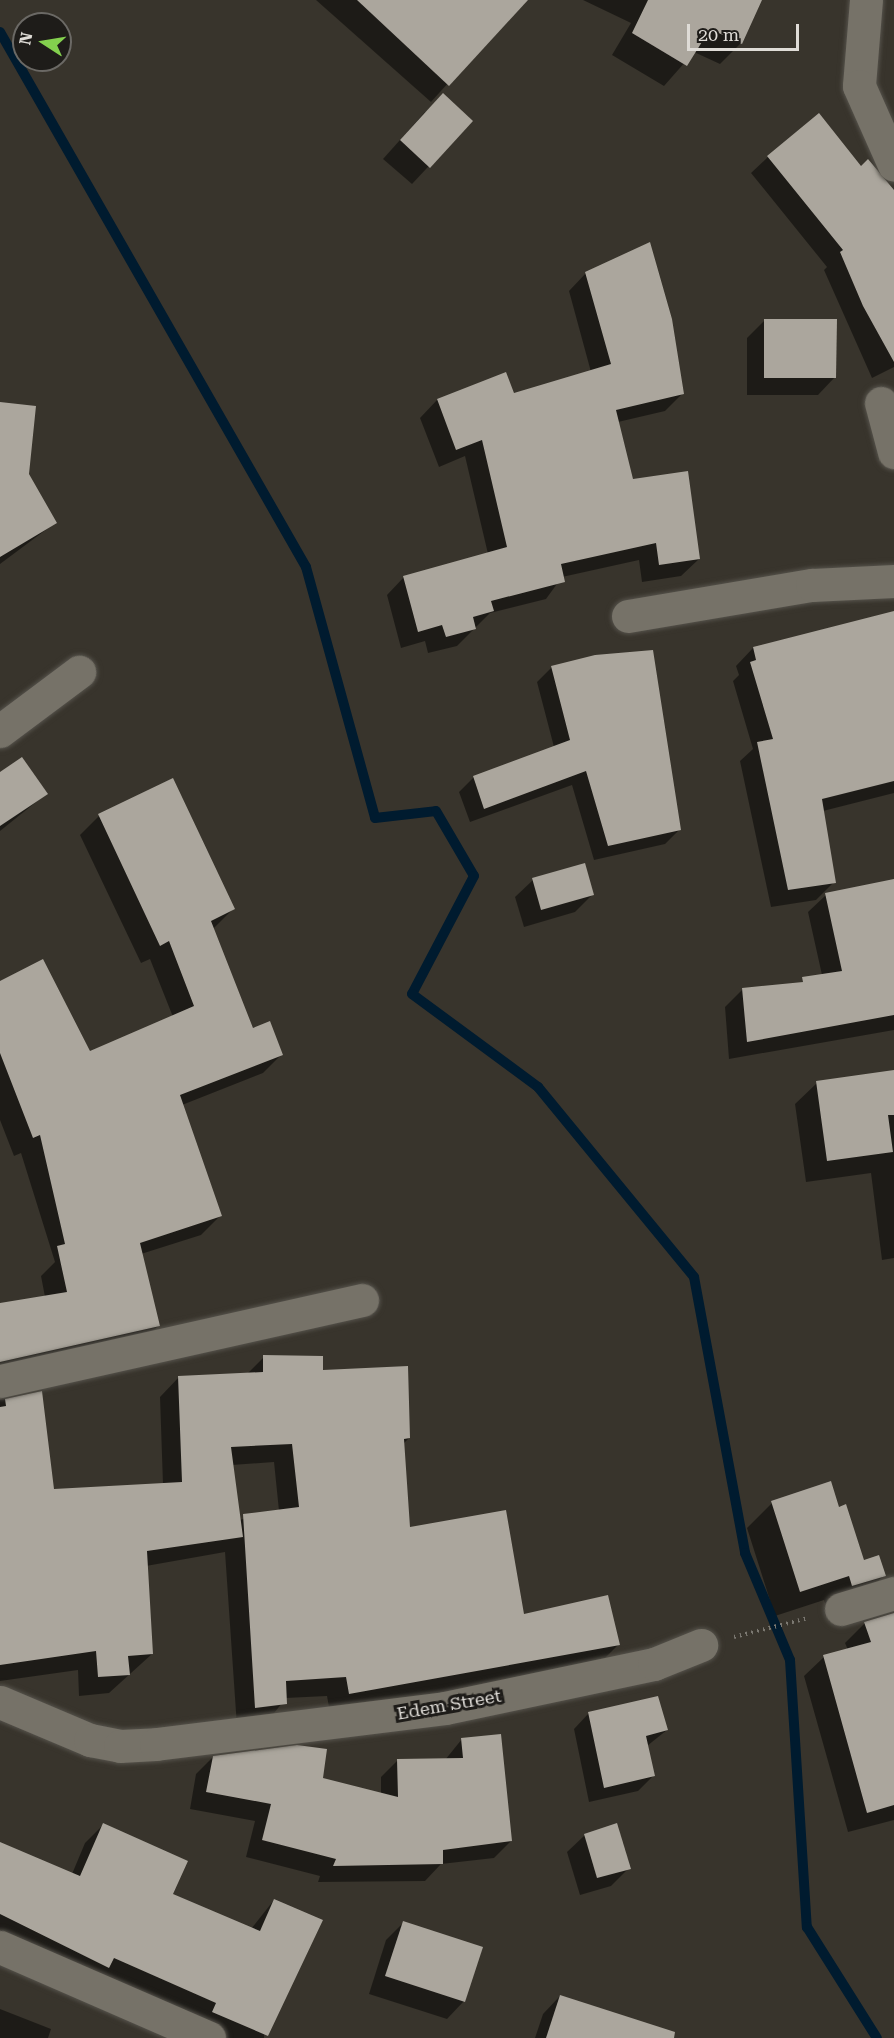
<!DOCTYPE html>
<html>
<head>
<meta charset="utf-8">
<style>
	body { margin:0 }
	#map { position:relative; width:894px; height:2038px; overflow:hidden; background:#38342c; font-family:"Roboto Serif",serif }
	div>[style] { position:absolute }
	.shadow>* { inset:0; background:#0007 }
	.stream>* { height:10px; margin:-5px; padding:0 5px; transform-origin:5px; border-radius:5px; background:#001b2f }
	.building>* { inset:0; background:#aba69d }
	.path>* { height:4px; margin-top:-2px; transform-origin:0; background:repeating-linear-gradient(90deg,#7b7871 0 1.5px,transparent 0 6px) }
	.roads { filter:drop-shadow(0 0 2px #55524b) drop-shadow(0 0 2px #55524b) }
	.minor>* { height:33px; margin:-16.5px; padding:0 16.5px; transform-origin:16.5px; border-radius:16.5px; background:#767268 }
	span { translate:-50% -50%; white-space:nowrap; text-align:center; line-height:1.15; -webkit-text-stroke:6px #1e1c19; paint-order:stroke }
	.street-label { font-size:18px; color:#dfdcd7 }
	.north { position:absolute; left:12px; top:12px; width:60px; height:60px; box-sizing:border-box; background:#1e1c19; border:2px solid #6b6965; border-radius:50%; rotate:282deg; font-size:16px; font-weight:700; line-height:24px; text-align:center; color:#dfdcd7 }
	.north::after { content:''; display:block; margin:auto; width:21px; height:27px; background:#83d04e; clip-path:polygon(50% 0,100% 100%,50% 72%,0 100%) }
	.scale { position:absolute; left:687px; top:24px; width:112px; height:27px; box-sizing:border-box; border:3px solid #dfdcd7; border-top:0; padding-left:8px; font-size:18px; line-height:21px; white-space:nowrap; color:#dfdcd7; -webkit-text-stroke:4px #1e1c19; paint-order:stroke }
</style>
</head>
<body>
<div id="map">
	<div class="shadow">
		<i style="clip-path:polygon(316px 0,523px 0,431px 102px)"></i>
		<i style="clip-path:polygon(583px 0,761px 0,741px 43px,720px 64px,694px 52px,664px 86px,612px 55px,631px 23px)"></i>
		<i style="clip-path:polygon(425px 112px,471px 121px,412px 184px,383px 159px)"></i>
		<i style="clip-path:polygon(768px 157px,861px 168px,894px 193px,894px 367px,872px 378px,824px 270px,827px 267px,751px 173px)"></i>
		<i style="clip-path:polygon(586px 273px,683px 393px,665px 411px,618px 422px,632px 480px,699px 559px,681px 576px,642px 582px,639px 560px,562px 577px,546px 599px,490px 613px,457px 646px,428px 653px,425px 641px,401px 648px,387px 595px,404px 577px,488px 554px,465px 456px,439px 467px,420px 418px,437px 400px,505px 374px,513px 395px,591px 372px,569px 291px)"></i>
		<i style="clip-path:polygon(765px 320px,835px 377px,818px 395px,747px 395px,747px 338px)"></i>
		<i style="clip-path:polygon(0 404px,28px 475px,55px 523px,0 564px)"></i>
		<i style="clip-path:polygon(894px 614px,894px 793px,823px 811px,834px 882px,816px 900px,771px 907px,740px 761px,753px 749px,733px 681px,739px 675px,736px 666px,753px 648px)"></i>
		<i style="clip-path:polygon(552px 667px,680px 829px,665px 844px,594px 860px,572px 785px,470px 822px,459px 792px,474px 777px,554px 747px,537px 682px)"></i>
		<i style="clip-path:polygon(0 774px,46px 794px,0 831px)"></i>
		<i style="clip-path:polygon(99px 816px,233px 909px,213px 929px,252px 1030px,282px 1054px,263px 1073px,182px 1105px,220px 1216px,201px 1235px,141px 1254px,158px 1326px,139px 1345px,0 1376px,0 1304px,45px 1297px,41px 1276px,55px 1262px,21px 1153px,14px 1156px,0 1120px,0 982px,89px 1053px,173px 1017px,150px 959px,141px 963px,80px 835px)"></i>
		<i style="clip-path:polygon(533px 880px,593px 894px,575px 912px,524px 927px,515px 897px)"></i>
		<i style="clip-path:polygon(894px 880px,894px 1030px,729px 1059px,725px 1007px,743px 989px,797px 984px,822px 975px,808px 912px,826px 895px)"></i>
		<i style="clip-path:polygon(894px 1072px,894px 1258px,882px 1260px,871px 1173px,806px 1182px,795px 1104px,817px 1083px)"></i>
		<i style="clip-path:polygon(evenodd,264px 1357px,321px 1371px,409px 1438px,403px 1444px,409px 1529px,522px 1616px,618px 1645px,599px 1664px,330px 1713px,327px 1696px,286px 1698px,267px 1722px,237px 1727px,225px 1552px,146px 1566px,152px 1654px,109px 1693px,79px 1696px,78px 1670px,0 1681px,0 1400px,41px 1393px,53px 1491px,163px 1485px,160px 1397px,179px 1377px,246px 1375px,264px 1357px,274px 1462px,279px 1511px,239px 1520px,232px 1465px,274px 1462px)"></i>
		<i style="clip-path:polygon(772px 1503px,838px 1509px,863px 1562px,884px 1575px,859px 1601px,827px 1610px,824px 1600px,775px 1616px,747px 1528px)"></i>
		<i style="clip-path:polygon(894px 1614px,894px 1820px,848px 1832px,804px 1676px,824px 1657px,848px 1650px,845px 1643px,865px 1623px)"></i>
		<i style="clip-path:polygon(589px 1713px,667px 1730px,647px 1746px,653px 1776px,638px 1791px,589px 1802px,574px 1729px)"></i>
		<i style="clip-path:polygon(462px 1739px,511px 1841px,494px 1858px,441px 1864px,425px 1881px,318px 1882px,320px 1876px,246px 1857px,255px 1821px,190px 1809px,196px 1774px,213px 1757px,381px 1795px,381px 1777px,398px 1760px,445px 1760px)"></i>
		<i style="clip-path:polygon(103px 1825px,171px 1895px,251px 1929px,274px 1900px,264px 2038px,211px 2038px,0 1940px,0 1843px,72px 1874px,85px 1843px)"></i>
		<i style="clip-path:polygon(585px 1835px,629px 1868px,611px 1886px,580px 1895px,567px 1852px)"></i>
		<i style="clip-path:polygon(403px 1923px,464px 2001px,447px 2019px,369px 1994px,386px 1940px)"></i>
		<i style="clip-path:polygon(560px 1996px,667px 2038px,535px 2038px,543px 2014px)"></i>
		<i style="clip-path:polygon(0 2009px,51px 2029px,48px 2038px,0 2038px)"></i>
	</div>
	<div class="stream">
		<i style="left:0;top:32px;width:616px;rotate:60.23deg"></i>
		<i style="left:306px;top:567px;width:260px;rotate:74.6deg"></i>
		<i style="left:375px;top:818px;width:61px;rotate:-6.5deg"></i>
		<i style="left:436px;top:811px;width:75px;rotate:59.7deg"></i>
		<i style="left:474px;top:876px;width:133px;rotate:117.7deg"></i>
		<i style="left:412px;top:994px;width:157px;rotate:36.4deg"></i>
		<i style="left:538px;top:1087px;width:246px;rotate:50.6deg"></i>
		<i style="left:694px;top:1277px;width:281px;rotate:79.5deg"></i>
		<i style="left:745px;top:1553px;width:116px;rotate:67.2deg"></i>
		<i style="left:790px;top:1660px;width:268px;rotate:86.4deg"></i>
		<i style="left:807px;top:1927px;width:131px;rotate:57.8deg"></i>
	</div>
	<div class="building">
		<i style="clip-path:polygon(357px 0,528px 0,449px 86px)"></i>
		<i style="clip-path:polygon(648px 0,762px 0,742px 44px,710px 29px,687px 66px,632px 33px)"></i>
		<i style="clip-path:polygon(443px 93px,473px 121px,430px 168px,400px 140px)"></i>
		<i style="clip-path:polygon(819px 113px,861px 166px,868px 159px,894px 190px,894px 362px,863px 306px,840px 252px,843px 250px,767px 156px)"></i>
		<i style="clip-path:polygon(650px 242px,672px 319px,684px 394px,616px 410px,633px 479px,688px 471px,700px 559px,659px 565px,656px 543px,561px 564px,565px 582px,491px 601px,494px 611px,473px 617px,476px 629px,446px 637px,442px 625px,418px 632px,403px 576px,507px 547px,482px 440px,456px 450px,437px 399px,506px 372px,514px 393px,611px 364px,585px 272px)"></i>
		<i style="clip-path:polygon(764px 319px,837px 319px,836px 378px,764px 378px)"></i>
		<i style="clip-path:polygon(0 402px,36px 406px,29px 474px,57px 523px,0 557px)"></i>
		<i style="clip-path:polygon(894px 611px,894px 781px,822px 799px,836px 883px,788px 890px,757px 742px,773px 739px,750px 662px,756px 660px,753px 647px)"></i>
		<i style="clip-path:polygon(653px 650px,681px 830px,608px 846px,586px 771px,484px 809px,473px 776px,570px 740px,551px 666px,595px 655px)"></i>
		<i style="clip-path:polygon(22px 757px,48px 794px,0 826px,0 772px)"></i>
		<i style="clip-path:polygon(173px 778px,235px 909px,211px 921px,253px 1028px,270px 1021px,283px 1055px,180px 1095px,222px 1216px,140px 1243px,160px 1326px,0 1362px,0 1303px,67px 1292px,57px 1246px,65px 1244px,40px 1135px,33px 1138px,0 1053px,0 981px,43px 959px,90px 1051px,194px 1006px,169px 941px,160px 946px,98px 814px)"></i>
		<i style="clip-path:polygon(585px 863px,594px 895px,541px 910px,532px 878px)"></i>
		<i style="clip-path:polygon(894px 879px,894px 1015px,747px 1042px,742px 988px,803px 982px,802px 977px,842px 971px,825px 893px)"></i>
		<i style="clip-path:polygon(894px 1070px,894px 1115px,888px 1115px,893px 1152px,827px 1161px,816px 1081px)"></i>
		<i style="clip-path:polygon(263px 1355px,323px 1356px,323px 1370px,408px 1366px,410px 1438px,404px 1439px,410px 1527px,506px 1510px,524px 1614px,608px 1595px,620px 1645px,349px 1694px,346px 1677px,286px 1681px,287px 1704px,255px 1708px,243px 1514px,299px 1507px,292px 1444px,231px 1447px,243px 1537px,147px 1551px,153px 1654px,128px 1656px,130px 1675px,98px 1677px,96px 1651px,0 1665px,0 1407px,6px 1406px,5px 1399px,42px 1391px,54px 1489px,182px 1482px,178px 1376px,263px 1372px)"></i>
		<i style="clip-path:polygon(831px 1481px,839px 1507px,846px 1504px,864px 1560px,879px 1555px,886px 1576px,852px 1586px,849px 1576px,800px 1592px,771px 1501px)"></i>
		<i style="clip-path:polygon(894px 1613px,894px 1805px,867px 1813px,823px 1655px,871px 1642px,864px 1622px)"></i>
		<i style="clip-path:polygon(658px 1696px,668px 1730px,646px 1736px,655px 1776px,604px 1788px,588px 1712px)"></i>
		<i style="clip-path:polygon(501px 1734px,512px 1841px,443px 1850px,443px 1864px,333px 1866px,336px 1859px,262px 1840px,271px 1804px,206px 1792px,213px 1756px,297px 1745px,327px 1749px,323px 1778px,398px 1797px,397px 1759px,463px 1758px,461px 1738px)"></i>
		<i style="clip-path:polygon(103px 1823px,188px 1861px,173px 1894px,260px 1931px,274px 1899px,323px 1920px,268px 2036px,212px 2012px,216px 2003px,114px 1958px,109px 1968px,0 1914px,0 1842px,80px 1876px)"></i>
		<i style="clip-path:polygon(617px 1823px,631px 1869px,597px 1878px,584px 1834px)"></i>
		<i style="clip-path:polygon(403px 1921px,483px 1947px,465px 2002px,385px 1976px)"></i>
		<i style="clip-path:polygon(560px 1995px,675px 2032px,674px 2038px,546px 2038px)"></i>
	</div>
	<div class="path">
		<i style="left:734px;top:1637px;width:76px;rotate:-14.4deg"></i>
	</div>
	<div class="roads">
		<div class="minor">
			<i style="left:866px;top:0;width:86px;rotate:94.7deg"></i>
			<i style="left:859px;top:86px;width:86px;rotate:66.1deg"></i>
			<i style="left:881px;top:403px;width:51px;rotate:75.1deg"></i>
			<i style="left:628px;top:616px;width:187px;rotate:-9.6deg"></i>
			<i style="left:812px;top:585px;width:82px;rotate:-2.8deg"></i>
			<i style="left:0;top:731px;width:99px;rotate:-36.8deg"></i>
			<i style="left:0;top:1381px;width:371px;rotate:-12.6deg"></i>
			<i style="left:841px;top:1609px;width:55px;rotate:-16.8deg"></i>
			<i style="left:0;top:1702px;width:98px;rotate:22.9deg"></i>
			<i style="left:90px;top:1740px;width:31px;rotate:11deg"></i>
			<i style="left:120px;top:1746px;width:36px;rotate:-3deg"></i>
			<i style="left:156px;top:1744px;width:291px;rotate:-7.1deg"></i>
			<i style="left:445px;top:1708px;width:214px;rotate:-11.9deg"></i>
			<i style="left:654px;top:1664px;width:51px;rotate:-22deg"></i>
			<i style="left:0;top:1947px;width:228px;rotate:23.5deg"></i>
		</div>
	</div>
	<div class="street-label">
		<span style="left:449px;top:1705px;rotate:-10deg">Edem Street</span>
	</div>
	<div class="north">N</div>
	<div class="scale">20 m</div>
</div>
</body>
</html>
